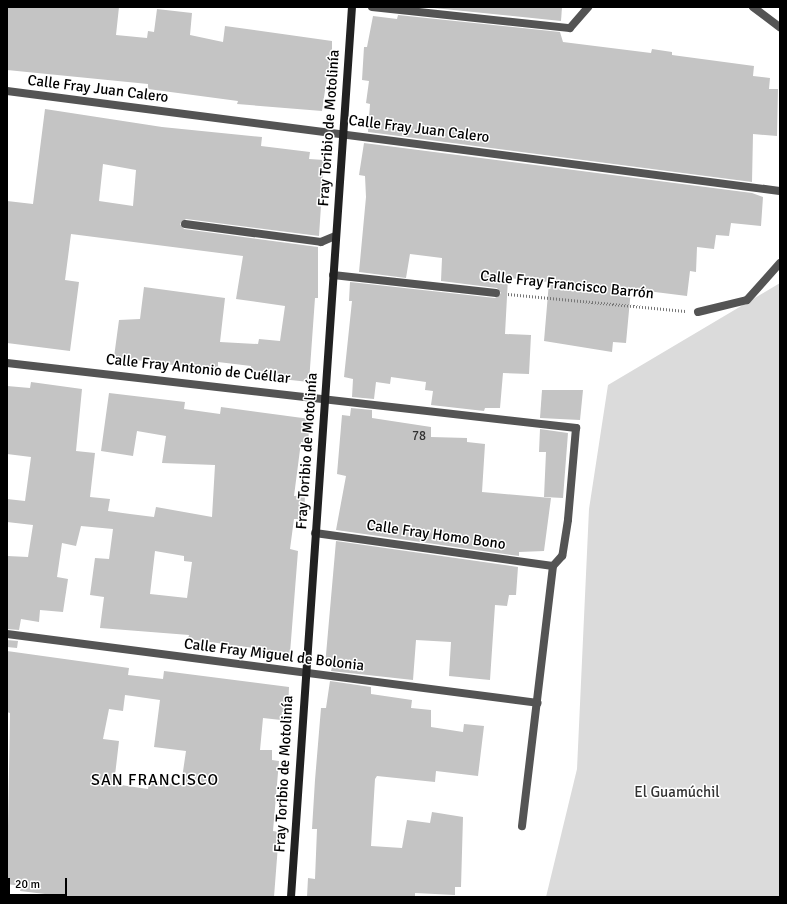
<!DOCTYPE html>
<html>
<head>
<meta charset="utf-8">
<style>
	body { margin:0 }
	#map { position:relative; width:787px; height:904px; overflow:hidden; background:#fff; font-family:Signika,sans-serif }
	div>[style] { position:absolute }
	.green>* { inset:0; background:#dbdbdb }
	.building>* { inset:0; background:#c4c4c4 }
	.path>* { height:2.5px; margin-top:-1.25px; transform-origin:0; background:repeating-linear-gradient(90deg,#767676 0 1px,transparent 0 3px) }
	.lane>* { height:8px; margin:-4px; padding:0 4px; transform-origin:4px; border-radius:4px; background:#545454 }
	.street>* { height:8px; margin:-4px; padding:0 4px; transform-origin:4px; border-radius:4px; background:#545454 }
	.secondary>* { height:8px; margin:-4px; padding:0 4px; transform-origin:4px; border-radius:4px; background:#212121 }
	span { translate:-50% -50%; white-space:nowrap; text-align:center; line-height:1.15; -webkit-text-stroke:3px #fff; paint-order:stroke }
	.number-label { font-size:13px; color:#313131 }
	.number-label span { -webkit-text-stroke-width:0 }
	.street-label { font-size:15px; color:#000 }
	.park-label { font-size:15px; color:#323232 }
	.neighbourhood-label { font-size:16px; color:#000; letter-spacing:1px }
	.frame { position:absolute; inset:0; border:8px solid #000; pointer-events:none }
	.scale { position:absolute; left:8px; top:878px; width:59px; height:18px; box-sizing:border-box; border:2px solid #000; border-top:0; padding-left:5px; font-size:12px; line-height:14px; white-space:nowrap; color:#000; -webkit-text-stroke:3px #fff; paint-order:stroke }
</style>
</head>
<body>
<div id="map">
	<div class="green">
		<i style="clip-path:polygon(780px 283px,780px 897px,546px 897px,577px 769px,589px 509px,608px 385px)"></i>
	</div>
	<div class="building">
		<i style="clip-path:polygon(7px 7px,119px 7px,116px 35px,147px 38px,148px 31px,154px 32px,157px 9px,192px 13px,190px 35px,223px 42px,225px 26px,332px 41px,332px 77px,327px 77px,322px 111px,237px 104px,238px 101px,148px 89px,148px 84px,7px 70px)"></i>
		<i style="clip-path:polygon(424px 7px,562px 7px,561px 21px)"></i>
		<i style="clip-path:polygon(398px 15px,560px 32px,563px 42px,651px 53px,652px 49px,672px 52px,672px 55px,754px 66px,753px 76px,770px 78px,769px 89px,778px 89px,777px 136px,753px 134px,752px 182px,368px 132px,370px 104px,366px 103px,369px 81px,362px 80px,364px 47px,367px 47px,373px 16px,397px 19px)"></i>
		<i style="clip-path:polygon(evenodd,45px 109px,162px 127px,262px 137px,261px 146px,310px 152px,309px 159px,324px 160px,319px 236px,186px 219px,180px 224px,184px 229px,318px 247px,318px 298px,315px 298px,309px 382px,263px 377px,263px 373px,251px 371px,251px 366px,218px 362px,218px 371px,114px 357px,119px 320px,140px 319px,144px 287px,225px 298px,220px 342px,258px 344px,259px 339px,280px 341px,285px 306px,236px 299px,243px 256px,71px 234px,65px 280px,79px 282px,70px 351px,7px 343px,7px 201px,33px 204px,45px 109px,103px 164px,136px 170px,133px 206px,99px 201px,103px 164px)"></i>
		<i style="clip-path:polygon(364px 143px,752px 193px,763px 197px,761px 226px,731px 223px,729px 236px,716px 235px,714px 249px,697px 247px,696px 272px,690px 271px,687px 296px,631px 289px,626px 343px,613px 342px,612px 352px,544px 341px,549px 282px,508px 278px,505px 334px,531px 335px,529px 374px,503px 373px,500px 408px,485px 408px,484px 411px,431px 405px,433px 391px,425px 390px,426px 382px,391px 377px,390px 384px,376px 382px,374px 399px,352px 397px,353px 379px,344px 377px,352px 301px,349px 301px,350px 282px,495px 298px,501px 293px,497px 288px,441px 281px,442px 258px,410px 254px,406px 278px,359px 272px,366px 197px,365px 176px,359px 175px)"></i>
		<i style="clip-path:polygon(evenodd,31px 382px,82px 389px,76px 451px,95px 453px,90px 497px,110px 499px,108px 511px,130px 514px,154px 517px,156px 507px,212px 517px,215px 465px,162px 463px,166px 436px,137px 431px,133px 456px,101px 451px,109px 393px,185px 402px,184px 409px,220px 414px,221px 407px,310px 419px,308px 443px,301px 442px,294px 496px,305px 495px,304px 519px,294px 519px,290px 549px,298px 551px,290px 653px,188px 639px,189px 635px,100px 628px,104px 597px,90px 595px,95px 558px,109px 559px,113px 529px,81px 526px,76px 546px,62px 543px,57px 577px,68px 579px,63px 612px,40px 610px,39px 622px,21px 619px,19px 630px,7px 629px,7px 556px,28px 557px,33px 525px,7px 522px,7px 499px,25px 501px,31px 457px,7px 454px,7px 386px,30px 388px,31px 382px,155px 551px,184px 556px,184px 561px,192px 562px,187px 598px,150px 594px,155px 551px)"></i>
		<i style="clip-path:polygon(542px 390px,583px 390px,580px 420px,540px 418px)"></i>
		<i style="clip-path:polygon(351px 408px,372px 410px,372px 418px,431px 427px,431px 437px,467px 438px,467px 442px,485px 444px,482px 492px,551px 498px,544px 551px,519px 552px,519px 556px,336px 530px,346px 476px,337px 474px,342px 415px,350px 416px)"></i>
		<i style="clip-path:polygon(540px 429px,568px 433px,563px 498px,544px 497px,546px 452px,539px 452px)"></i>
		<i style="clip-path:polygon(336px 541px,518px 567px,516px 595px,509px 595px,507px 606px,495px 605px,490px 680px,449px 676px,451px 642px,416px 640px,413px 680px,331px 671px,332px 667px,325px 666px)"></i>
		<i style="clip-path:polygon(7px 640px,18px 641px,17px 648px,7px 647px)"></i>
		<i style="clip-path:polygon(evenodd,7px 651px,129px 668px,128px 675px,163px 679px,164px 671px,289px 687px,288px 713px,282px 712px,281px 720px,263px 718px,260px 750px,272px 750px,272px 760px,279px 761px,273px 831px,279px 832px,274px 897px,70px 897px,20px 891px,21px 886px,7px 884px,10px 713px,7px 712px,7px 651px,125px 695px,160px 700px,154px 747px,186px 751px,181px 785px,149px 780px,148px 789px,114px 784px,119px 741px,103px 739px,109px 709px,123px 711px,125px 695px)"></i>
		<i style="clip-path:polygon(330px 681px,371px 687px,371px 694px,412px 700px,411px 708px,431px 710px,431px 727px,463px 732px,464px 724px,484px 726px,478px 776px,436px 771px,435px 782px,377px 776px,375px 779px,371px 846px,402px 848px,407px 820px,430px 823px,432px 812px,463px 817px,461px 887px,455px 887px,455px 895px,415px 893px,415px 897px,307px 897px,308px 878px,315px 879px,317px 829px,312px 829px,315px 780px,321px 708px,326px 708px)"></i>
	</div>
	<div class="path">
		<i style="left:508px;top:294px;width:178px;rotate:5.5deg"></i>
	</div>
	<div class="lane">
		<i style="left:185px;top:224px;width:137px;rotate:7.5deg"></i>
		<i style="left:321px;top:242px;width:15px;rotate:-23deg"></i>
	</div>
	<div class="street">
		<i style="left:372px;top:7px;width:199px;rotate:6.1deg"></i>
		<i style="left:570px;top:28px;width:28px;rotate:-49deg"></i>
		<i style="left:753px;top:7px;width:34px;rotate:37deg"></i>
		<i style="left:7px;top:91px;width:779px;rotate:7.37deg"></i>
		<i style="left:333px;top:275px;width:164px;rotate:6.3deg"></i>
		<i style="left:698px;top:312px;width:50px;rotate:-13.8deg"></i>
		<i style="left:747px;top:300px;width:50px;rotate:-48.3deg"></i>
		<i style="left:7px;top:363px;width:573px;rotate:6.52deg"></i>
		<i style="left:576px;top:428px;width:92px;rotate:95deg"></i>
		<i style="left:568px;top:520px;width:36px;rotate:99deg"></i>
		<i style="left:562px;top:556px;width:13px;rotate:132deg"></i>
		<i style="left:553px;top:566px;width:262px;rotate:96.8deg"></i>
		<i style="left:315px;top:533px;width:240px;rotate:7.9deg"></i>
		<i style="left:7px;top:634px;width:535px;rotate:7.4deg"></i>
	</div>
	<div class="secondary">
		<i style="left:291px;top:897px;width:892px;rotate:-86.08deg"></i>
	</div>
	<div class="number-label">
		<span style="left:419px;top:436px">78</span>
	</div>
	<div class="street-label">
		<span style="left:98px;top:89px;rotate:7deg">Calle Fray Juan Calero</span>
		<span style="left:329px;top:128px;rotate:-86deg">Fray Toribio de Motolinía</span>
		<span style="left:419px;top:129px;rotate:7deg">Calle Fray Juan Calero</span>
		<span style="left:567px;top:285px;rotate:6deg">Calle Fray Francisco Barrón</span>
		<span style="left:198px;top:369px;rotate:6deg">Calle Fray Antonio de Cuéllar</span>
		<span style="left:307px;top:451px;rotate:-86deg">Fray Toribio de Motolinía</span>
		<span style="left:436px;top:535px;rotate:8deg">Calle Fray Homo Bono</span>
		<span style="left:274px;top:655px;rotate:7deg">Calle Fray Miguel de Bolonia</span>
		<span style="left:284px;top:774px;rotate:-87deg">Fray Toribio de Motolinía</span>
	</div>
	<div class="park-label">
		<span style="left:677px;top:793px">El Guamúchil</span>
	</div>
	<div class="neighbourhood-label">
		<span style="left:155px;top:780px">SAN FRANCISCO</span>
	</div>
	<div class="frame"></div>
	<div class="scale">20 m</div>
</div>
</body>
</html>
